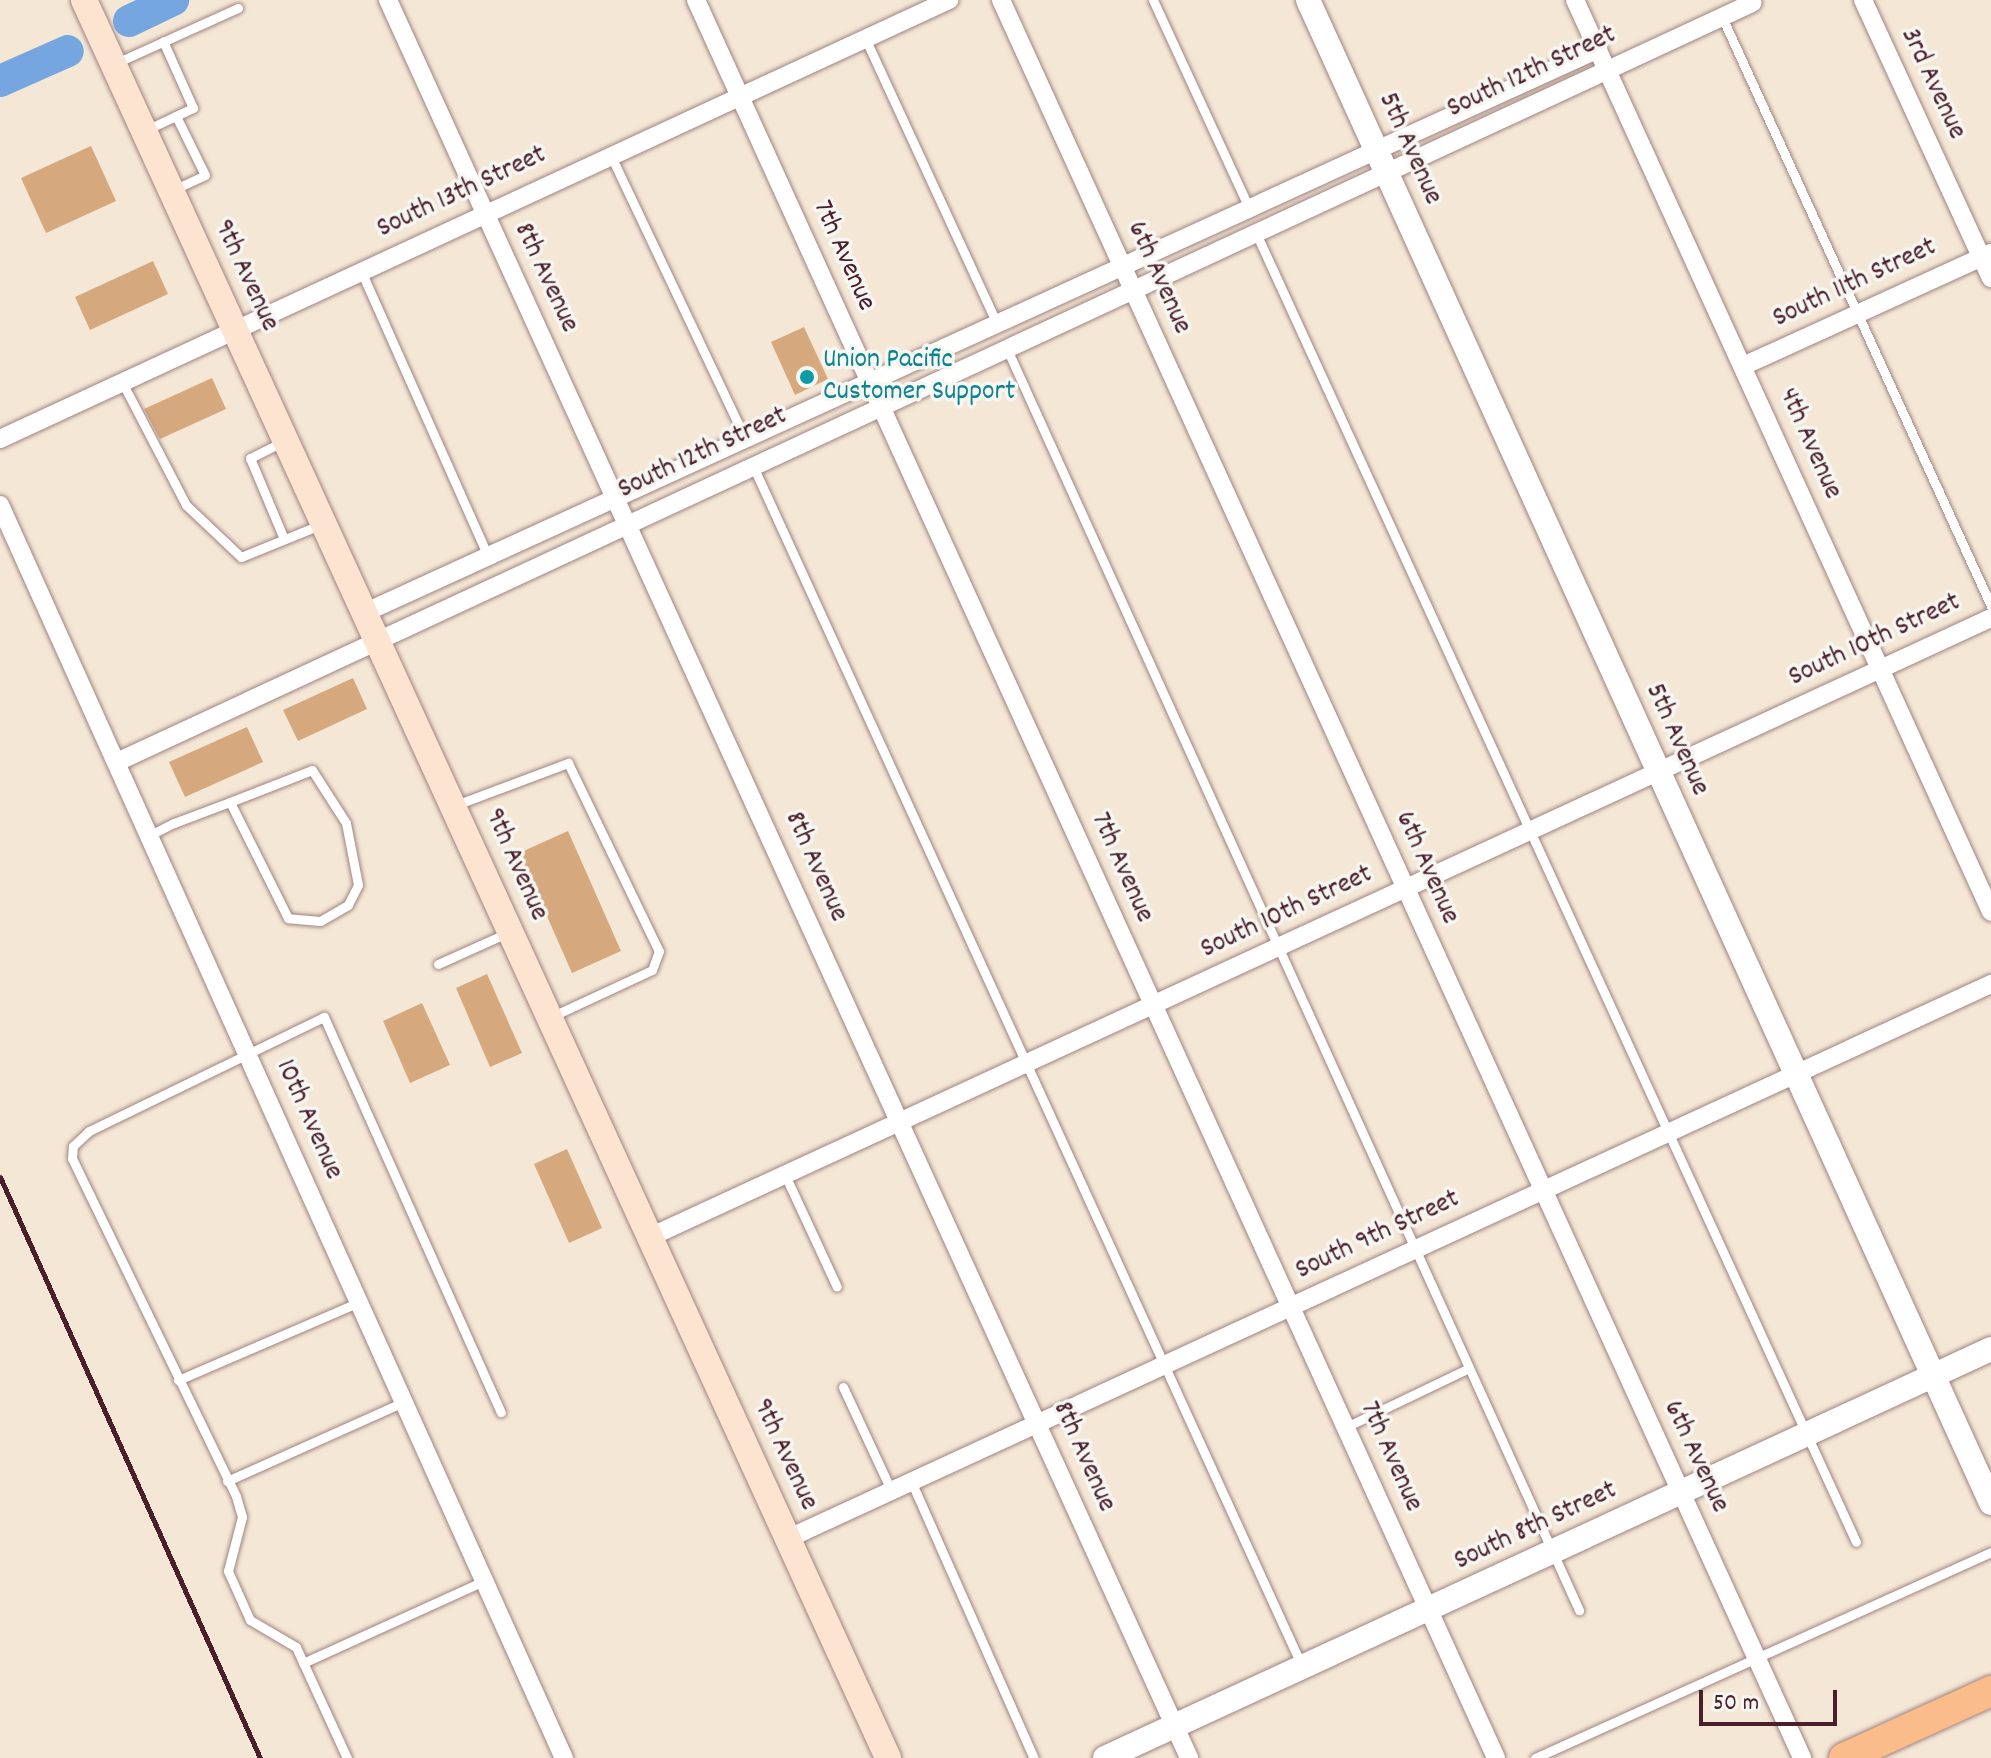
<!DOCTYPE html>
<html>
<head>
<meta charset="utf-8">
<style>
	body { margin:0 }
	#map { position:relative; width:1991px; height:1758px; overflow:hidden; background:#f5e7d5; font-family:Dekko,sans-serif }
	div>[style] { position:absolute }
	.river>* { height:32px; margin:-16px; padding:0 16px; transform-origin:16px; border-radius:16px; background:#76a6e0 }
	.building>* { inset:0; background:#d6a87d }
	.roads { filter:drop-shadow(0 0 2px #a08380) drop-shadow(0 0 2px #a08380) }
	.service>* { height:9px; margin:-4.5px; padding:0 4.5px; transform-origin:4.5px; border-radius:4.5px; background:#fff }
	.minor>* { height:18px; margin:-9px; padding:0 9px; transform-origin:9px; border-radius:9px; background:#fff }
	.tertiary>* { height:24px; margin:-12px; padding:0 12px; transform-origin:12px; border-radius:12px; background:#fff }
	.secondary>* { height:26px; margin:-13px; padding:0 13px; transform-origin:13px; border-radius:13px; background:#fde4d0 }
	.primary>* { height:30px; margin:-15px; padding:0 15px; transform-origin:15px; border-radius:15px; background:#f9bc8a }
	.rail>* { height:5px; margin:-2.5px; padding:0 2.5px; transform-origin:2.5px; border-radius:2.5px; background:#4a1f2b }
	.dots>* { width:22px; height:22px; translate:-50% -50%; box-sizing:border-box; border:4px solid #f6f6f2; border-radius:50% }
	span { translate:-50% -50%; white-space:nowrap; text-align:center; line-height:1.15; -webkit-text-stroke:7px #f6f6f2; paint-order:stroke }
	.street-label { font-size:28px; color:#4a1f2b }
	.culture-label { font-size:28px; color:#0d838f }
	.left { translate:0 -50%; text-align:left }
	.scale { position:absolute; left:1699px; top:1690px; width:138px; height:36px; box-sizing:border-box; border:4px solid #4a1f2b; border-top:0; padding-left:10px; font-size:24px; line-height:28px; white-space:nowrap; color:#4a1f2b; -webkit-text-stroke:6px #f6f6f2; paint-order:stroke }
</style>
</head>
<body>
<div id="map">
	<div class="river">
		<i style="left:129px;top:21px;width:49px;rotate:-25.5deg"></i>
		<i style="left:0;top:81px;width:74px;rotate:-23.8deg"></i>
	</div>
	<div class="building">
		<i style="clip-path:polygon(91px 146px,116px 201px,46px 233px,21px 178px)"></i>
		<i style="clip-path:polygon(153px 261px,168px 294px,90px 330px,75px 297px)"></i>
		<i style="clip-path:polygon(804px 327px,828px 379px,795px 395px,771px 342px)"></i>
		<i style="clip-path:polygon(212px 378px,226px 409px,160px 439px,144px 409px)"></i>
		<i style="clip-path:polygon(353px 678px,367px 709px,298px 741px,283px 710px)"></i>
		<i style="clip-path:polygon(247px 727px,263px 762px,185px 797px,169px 762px)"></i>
		<i style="clip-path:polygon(568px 831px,621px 951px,572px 973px,519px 853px)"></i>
		<i style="clip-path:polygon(487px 974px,522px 1053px,490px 1067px,456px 988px)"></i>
		<i style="clip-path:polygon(422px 1003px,450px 1065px,410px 1083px,383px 1021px)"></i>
		<i style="clip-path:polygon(567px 1149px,602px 1228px,569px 1243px,534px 1164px)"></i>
	</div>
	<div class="roads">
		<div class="service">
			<i style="left:1153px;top:0;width:231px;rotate:65.2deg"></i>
			<i style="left:1722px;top:17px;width:648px;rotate:65.45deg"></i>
			<i style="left:865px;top:38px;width:315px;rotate:65.2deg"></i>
			<i style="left:116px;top:63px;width:134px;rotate:-24.3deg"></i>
			<i style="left:146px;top:130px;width:52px;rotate:-25.1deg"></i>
			<i style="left:193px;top:108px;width:73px;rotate:-114.1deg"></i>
			<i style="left:610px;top:154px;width:317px;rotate:64.6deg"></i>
			<i style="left:173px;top:190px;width:35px;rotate:-25deg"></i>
			<i style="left:205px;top:175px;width:66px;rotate:-116.2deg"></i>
			<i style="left:1255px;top:231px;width:1442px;rotate:65.37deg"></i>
			<i style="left:361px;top:271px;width:314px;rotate:66deg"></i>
			<i style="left:1007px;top:349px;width:1385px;rotate:65.6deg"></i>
			<i style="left:122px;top:382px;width:139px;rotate:62.5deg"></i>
			<i style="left:186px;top:505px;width:76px;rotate:43.4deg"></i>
			<i style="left:241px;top:557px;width:85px;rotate:-22.1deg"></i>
			<i style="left:282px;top:442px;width:36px;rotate:153deg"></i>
			<i style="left:250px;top:458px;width:88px;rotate:67.2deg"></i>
			<i style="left:753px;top:466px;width:1317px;rotate:65.42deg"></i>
			<i style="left:456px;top:805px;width:120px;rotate:-20.6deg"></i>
			<i style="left:568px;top:763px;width:209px;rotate:64.2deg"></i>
			<i style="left:659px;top:951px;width:20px;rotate:110deg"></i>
			<i style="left:652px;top:970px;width:109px;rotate:155.1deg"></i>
			<i style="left:150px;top:835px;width:27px;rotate:-27deg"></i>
			<i style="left:174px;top:823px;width:60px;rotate:-20.6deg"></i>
			<i style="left:230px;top:802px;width:88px;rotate:-21.3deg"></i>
			<i style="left:312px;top:770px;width:63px;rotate:57.3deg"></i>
			<i style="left:346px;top:823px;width:63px;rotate:79deg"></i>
			<i style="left:358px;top:885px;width:22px;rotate:117deg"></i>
			<i style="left:348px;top:905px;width:32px;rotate:150deg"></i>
			<i style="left:320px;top:921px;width:32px;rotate:-175deg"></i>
			<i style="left:288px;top:918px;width:130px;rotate:-116.6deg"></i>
			<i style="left:438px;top:964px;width:76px;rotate:-24.2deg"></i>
			<i style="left:785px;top:1175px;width:123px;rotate:65.1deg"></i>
			<i style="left:178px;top:1380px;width:197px;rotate:-23.3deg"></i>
			<i style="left:843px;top:1387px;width:114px;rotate:65deg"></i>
			<i style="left:1346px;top:1427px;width:136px;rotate:-25.6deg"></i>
			<i style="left:227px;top:1481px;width:194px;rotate:-24.1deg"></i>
			<i style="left:911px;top:1481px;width:303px;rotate:66.1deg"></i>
			<i style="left:303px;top:1663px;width:199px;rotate:-24.4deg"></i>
			<i style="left:347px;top:1758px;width:122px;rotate:-114.7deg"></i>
			<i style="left:296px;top:1647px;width:53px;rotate:-149.6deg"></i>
			<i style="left:250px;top:1620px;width:54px;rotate:-114.2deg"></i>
			<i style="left:228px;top:1571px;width:56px;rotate:-75.5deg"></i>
			<i style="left:242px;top:1517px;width:22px;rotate:-106deg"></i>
			<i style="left:236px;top:1496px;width:375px;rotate:-115.9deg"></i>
			<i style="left:72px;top:1159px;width:13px;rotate:-86deg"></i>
			<i style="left:73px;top:1146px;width:22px;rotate:-43deg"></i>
			<i style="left:89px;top:1131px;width:261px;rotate:-25.9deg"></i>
			<i style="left:324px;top:1017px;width:433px;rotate:65.9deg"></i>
			<i style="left:1535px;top:1758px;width:500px;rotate:-24.31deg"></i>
		</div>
		<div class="minor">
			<i style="left:388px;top:0;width:1932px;rotate:65.5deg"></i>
			<i style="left:696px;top:0;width:1931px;rotate:65.53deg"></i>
			<i style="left:1001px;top:0;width:1932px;rotate:65.5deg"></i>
			<i style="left:1575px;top:0;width:1002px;rotate:65.48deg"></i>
			<i style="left:1863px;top:0;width:306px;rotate:65.3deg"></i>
			<i style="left:1743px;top:366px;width:273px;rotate:-24.5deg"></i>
			<i style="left:0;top:439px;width:1046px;rotate:-24.82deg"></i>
			<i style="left:0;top:505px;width:1374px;rotate:65.77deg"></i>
			<i style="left:364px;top:613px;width:1357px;rotate:-24.56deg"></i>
			<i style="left:117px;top:762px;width:1803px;rotate:-24.9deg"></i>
			<i style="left:650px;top:1237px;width:1477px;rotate:-24.78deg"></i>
			<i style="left:787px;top:1539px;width:1326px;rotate:-24.75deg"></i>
		</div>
		<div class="tertiary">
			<i style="left:1308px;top:0;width:1651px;rotate:65.56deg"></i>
			<i style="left:1105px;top:1758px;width:976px;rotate:-24.78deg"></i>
		</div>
		<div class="secondary">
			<i style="left:84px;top:0;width:1933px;rotate:65.42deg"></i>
		</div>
		<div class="primary">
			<i style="left:1844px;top:1758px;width:162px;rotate:-24.5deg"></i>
		</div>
	</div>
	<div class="rail">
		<i style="left:0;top:1177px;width:637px;rotate:65.89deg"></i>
	</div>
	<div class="dots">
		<i style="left:807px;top:377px;background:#0f9aa8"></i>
	</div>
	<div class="street-label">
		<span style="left:1532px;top:73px;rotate:-25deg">South 12th Street</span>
		<span style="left:1932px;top:84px;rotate:65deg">3rd Avenue</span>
		<span style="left:1409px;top:149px;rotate:66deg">5th Avenue</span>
		<span style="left:462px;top:193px;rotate:-25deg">South 13th Street</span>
		<span style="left:843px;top:256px;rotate:66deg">7th Avenue</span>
		<span style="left:245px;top:276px;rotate:65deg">9th Avenue</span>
		<span style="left:545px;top:278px;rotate:65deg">8th Avenue</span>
		<span style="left:1158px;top:278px;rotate:66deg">6th Avenue</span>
		<span style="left:1855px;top:284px;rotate:-25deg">South 11th Street</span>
		<span style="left:1809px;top:444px;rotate:66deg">4th Avenue</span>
		<span style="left:703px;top:454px;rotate:-25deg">South 12th Street</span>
		<span style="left:1875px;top:641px;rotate:-25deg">South 10th Street</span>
		<span style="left:1676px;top:740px;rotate:66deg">5th Avenue</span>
		<span style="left:515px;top:865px;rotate:66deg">9th Avenue</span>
		<span style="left:815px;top:867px;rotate:66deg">8th Avenue</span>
		<span style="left:1121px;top:868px;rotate:66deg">7th Avenue</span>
		<span style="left:1426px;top:868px;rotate:66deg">6th Avenue</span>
		<span style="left:1287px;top:913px;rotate:-25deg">South 10th Street</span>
		<span style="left:308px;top:1120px;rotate:66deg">10th Avenue</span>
		<span style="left:1378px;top:1236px;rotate:-25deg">South 9th Street</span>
		<span style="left:784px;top:1455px;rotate:65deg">9th Avenue</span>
		<span style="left:1083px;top:1457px;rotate:66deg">8th Avenue</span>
		<span style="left:1390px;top:1457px;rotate:66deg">7th Avenue</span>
		<span style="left:1695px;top:1457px;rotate:65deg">6th Avenue</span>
		<span style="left:1536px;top:1527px;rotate:-25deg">South 8th Street</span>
	</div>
	<div class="culture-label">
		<span class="left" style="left:823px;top:377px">Union Pacific<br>Customer Support</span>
	</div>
	<div class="scale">50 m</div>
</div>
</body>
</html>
